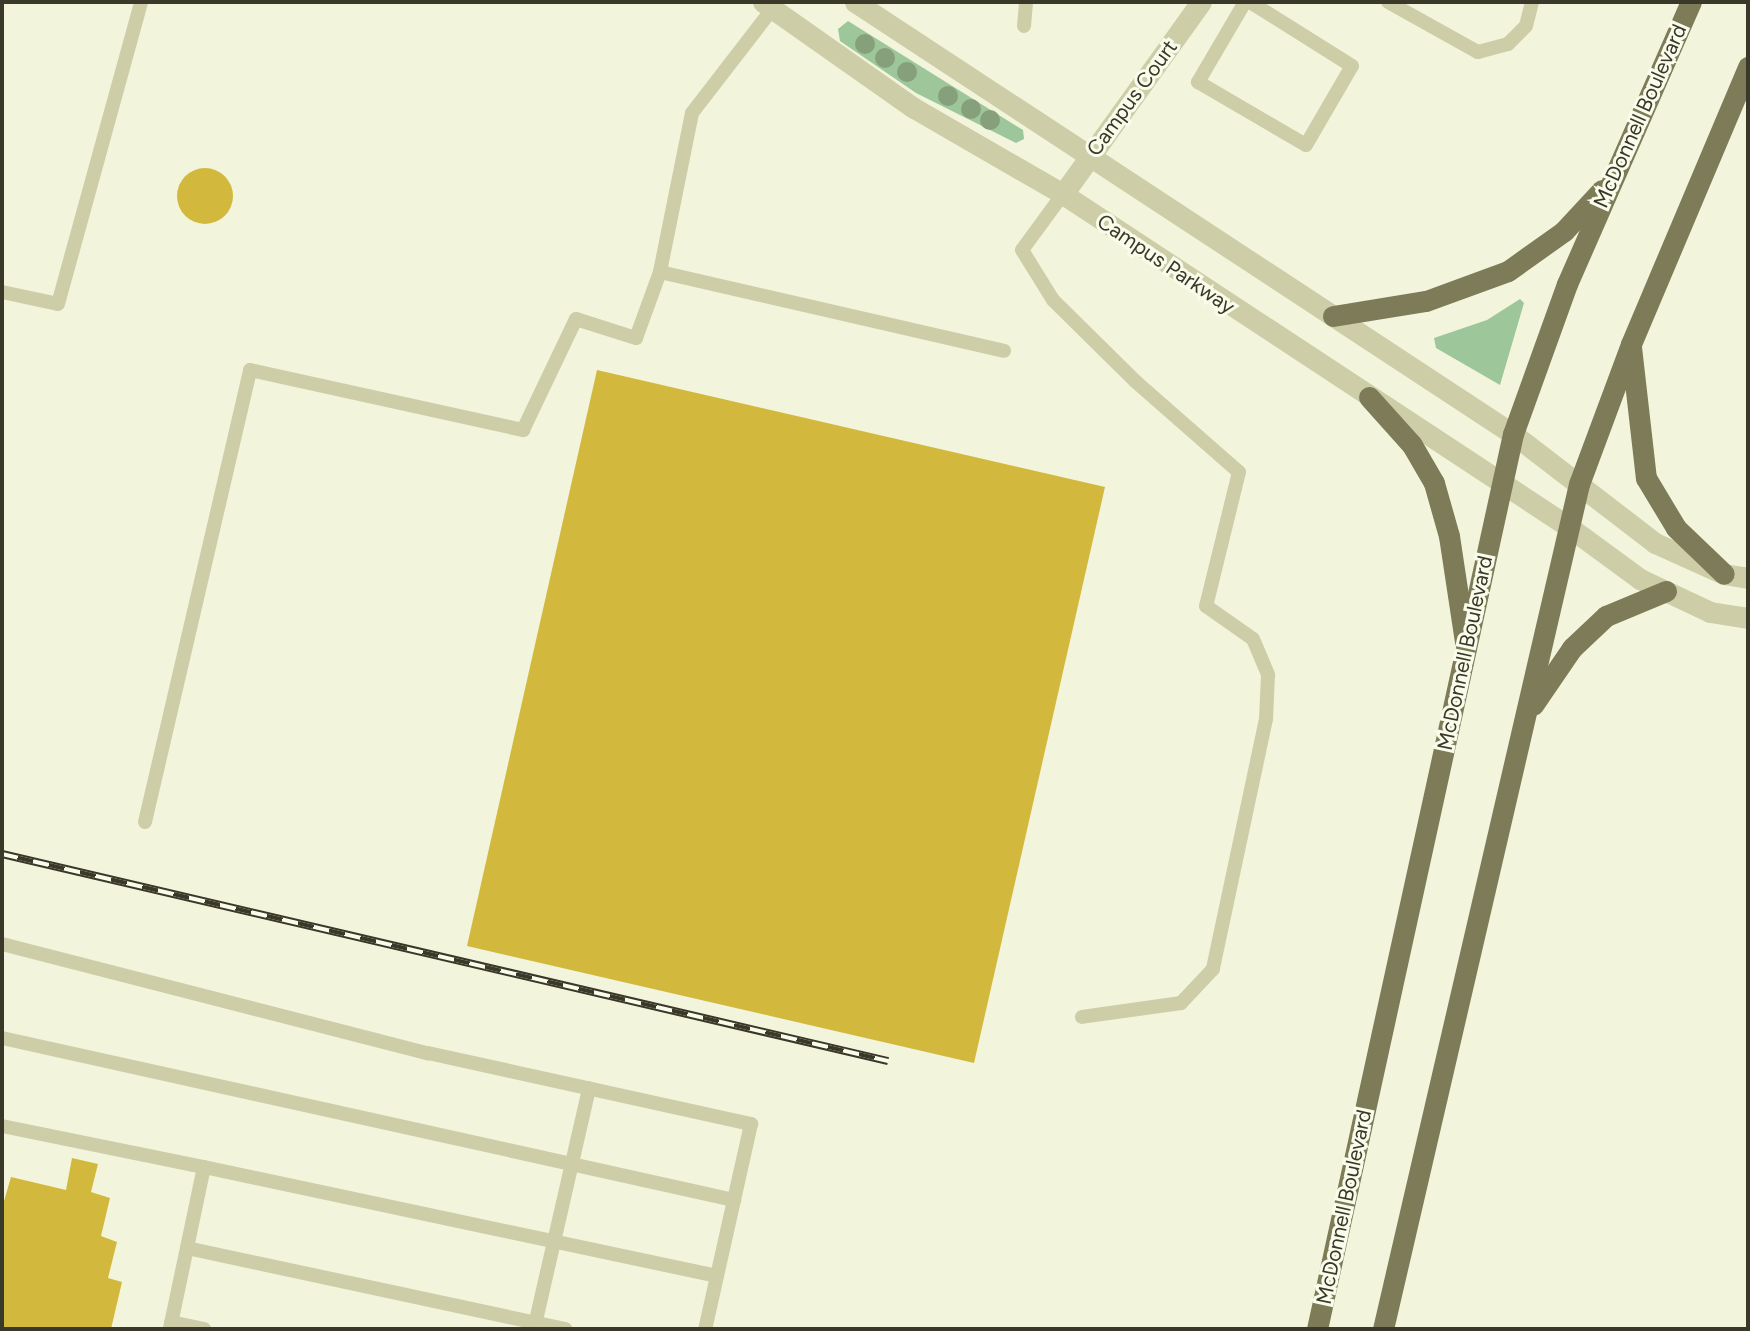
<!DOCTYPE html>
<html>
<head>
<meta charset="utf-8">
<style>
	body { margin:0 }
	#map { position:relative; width:1750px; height:1331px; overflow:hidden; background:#f2f5dc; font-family:Figtree,sans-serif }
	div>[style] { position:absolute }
	.green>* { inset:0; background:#9ec69b }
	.building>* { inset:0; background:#d2b93e }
	.round { border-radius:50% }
	.lane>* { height:14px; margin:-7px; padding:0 7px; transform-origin:7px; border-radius:7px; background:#cdcea7 }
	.street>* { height:21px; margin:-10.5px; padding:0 10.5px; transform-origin:10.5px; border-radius:10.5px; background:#cdcea7 }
	.primary>* { height:21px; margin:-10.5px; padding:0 10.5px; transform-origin:10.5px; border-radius:10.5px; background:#7d7b58 }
	.rail>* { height:8px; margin-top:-4px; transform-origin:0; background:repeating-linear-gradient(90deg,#f9fcea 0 16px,#3a3828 0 32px); box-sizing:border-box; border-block:2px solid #3a3828 }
	.trees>* { width:20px; height:20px; margin:-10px; border-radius:50%; background:#85a07a }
	span { translate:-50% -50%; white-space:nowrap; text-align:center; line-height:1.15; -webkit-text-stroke:6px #f9fcea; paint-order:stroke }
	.street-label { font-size:21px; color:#3a3828 }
	.frame { position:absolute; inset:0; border:4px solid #3a3828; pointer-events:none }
</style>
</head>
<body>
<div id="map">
	<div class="green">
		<i style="clip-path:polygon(848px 21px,1023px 130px,1024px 139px,1016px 143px,916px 93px,840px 41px,838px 29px)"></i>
		<i style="clip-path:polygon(1520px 299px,1524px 303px,1500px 385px,1436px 348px,1434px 338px,1487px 320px)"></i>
	</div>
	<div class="building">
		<i class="round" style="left:177px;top:168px;width:56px;height:56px"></i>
		<i style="clip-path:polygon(597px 370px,1105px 487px,974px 1063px,467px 946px)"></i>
		<i style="clip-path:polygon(72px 1158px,98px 1164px,91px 1192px,110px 1198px,101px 1236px,117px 1242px,108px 1278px,122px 1282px,111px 1329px,2px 1329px,2px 1208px,11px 1177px,66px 1190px)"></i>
	</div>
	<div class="lane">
		<i style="left:1245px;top:2px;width:93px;rotate:120.4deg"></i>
		<i style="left:1198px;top:82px;width:125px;rotate:30.3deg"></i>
		<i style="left:1306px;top:145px;width:91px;rotate:-59.8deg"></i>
		<i style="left:1352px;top:66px;width:120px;rotate:-147.9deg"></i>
		<i style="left:1388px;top:2px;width:103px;rotate:29.1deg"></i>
		<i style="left:1478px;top:52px;width:31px;rotate:-15deg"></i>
		<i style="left:1508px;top:44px;width:25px;rotate:-45deg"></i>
		<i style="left:1526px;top:26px;width:25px;rotate:-76deg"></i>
		<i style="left:777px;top:3px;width:139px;rotate:127.7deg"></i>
		<i style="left:692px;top:113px;width:162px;rotate:101.4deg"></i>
		<i style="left:660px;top:272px;width:353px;rotate:12.9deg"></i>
		<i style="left:1024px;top:26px;width:24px;rotate:-85deg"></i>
		<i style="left:1063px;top:194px;width:69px;rotate:126.2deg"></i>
		<i style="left:1022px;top:250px;width:59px;rotate:58.2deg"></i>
		<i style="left:1053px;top:300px;width:115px;rotate:44.6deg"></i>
		<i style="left:1135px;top:381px;width:138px;rotate:41.2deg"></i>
		<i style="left:1239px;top:472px;width:138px;rotate:103.8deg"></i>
		<i style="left:1206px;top:606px;width:57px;rotate:35.1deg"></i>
		<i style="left:1253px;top:639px;width:39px;rotate:67deg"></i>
		<i style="left:1268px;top:675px;width:44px;rotate:92.6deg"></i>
		<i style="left:1266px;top:719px;width:256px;rotate:102deg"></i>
		<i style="left:1213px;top:969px;width:47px;rotate:133.3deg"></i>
		<i style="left:1181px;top:1003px;width:100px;rotate:172deg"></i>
		<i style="left:2px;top:292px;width:57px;rotate:12.1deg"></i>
		<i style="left:58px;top:304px;width:313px;rotate:-74.6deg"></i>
		<i style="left:145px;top:822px;width:464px;rotate:-76.9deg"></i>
		<i style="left:250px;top:370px;width:280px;rotate:12.4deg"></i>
		<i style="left:523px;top:430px;width:123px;rotate:-64.5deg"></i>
		<i style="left:576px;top:319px;width:63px;rotate:17.6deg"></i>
		<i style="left:636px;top:338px;width:70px;rotate:-70deg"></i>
		<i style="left:2px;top:944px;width:440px;rotate:14.4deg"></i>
		<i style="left:428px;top:1053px;width:331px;rotate:12.4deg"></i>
		<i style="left:751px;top:1124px;width:210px;rotate:102.6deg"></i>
		<i style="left:2px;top:1038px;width:750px;rotate:12.48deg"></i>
		<i style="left:2px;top:1126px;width:206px;rotate:11.5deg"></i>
		<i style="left:204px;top:1167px;width:166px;rotate:101.9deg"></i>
		<i style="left:204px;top:1167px;width:524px;rotate:12deg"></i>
		<i style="left:187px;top:1248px;width:387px;rotate:12.1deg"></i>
		<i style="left:171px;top:1322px;width:34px;rotate:12deg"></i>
		<i style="left:534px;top:1329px;width:247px;rotate:-77.1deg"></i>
	</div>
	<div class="street">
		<i style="left:763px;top:2px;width:184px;rotate:35.1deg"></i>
		<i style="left:914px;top:108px;width:172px;rotate:30deg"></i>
		<i style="left:1063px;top:194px;width:606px;rotate:33.35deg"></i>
		<i style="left:1569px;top:527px;width:88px;rotate:36.2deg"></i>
		<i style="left:1640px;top:579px;width:77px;rotate:25.2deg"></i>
		<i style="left:1710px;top:612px;width:38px;rotate:9deg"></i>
		<i style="left:855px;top:2px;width:787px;rotate:33.29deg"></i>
		<i style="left:1513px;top:434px;width:179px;rotate:37.5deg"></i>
		<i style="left:1655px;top:543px;width:76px;rotate:24.2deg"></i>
		<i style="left:1724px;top:574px;width:24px;rotate:9deg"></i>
		<i style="left:1063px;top:194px;width:236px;rotate:-54.3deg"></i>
	</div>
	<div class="primary">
		<i style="left:1333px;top:316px;width:94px;rotate:-9.2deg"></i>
		<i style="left:1426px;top:301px;width:87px;rotate:-20.1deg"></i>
		<i style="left:1508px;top:271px;width:69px;rotate:-35.5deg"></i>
		<i style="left:1564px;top:231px;width:56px;rotate:-47.2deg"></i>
		<i style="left:1631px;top:347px;width:132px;rotate:83.5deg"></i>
		<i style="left:1646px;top:478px;width:58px;rotate:59deg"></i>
		<i style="left:1676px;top:528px;width:66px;rotate:43.8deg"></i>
		<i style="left:1369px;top:397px;width:64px;rotate:48.1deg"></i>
		<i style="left:1412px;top:445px;width:44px;rotate:59.9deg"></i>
		<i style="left:1434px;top:483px;width:55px;rotate:74.2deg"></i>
		<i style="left:1449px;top:536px;width:107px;rotate:81.4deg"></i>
		<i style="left:1533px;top:705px;width:69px;rotate:-55.6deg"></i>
		<i style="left:1572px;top:648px;width:47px;rotate:-43.3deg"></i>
		<i style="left:1606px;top:616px;width:65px;rotate:-22.6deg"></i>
		<i style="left:1317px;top:1329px;width:916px;rotate:-77.65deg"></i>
		<i style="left:1513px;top:434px;width:159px;rotate:-70.2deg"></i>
		<i style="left:1567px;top:284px;width:308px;rotate:-66.3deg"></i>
		<i style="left:1383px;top:1329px;width:867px;rotate:-76.94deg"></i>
		<i style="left:1579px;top:484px;width:149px;rotate:-69.6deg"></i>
		<i style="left:1631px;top:344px;width:301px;rotate:-67.1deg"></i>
	</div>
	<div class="rail">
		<i style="left:2px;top:854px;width:910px;rotate:13.15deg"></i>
	</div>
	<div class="trees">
		<i style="left:865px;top:44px"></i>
		<i style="left:885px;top:58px"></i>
		<i style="left:907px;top:72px"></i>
		<i style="left:948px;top:96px"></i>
		<i style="left:971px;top:109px"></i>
		<i style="left:990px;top:120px"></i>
	</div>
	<div class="street-label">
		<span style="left:1132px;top:98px;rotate:-54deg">Campus Court</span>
		<span style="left:1640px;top:116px;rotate:-66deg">McDonnell Boulevard</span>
		<span style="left:1166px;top:264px;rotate:34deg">Campus Parkway</span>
		<span style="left:1465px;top:653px;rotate:-78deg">McDonnell Boulevard</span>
		<span style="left:1344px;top:1207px;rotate:-78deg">McDonnell Boulevard</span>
	</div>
	<div class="frame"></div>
</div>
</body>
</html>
